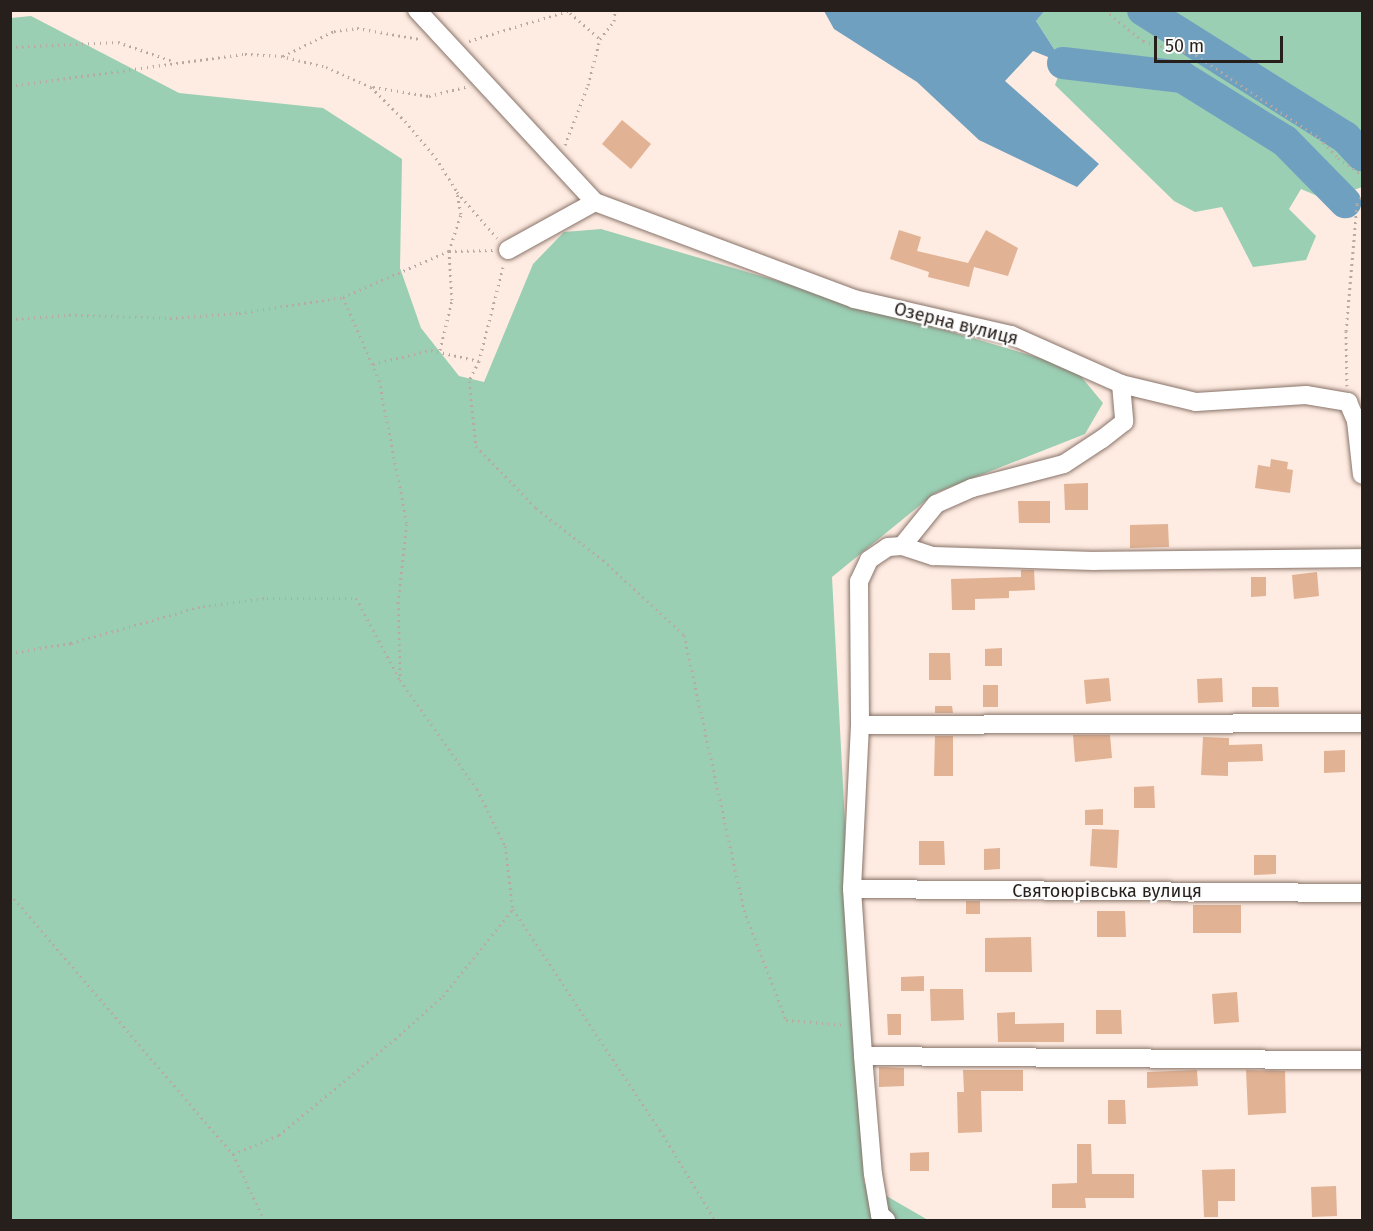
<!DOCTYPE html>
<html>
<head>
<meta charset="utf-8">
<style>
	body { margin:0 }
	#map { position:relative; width:1373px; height:1231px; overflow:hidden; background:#feebe1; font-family:"Fira Sans",sans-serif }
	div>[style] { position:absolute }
	.green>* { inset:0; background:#9acfb4 }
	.water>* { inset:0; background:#70a0c0 }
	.river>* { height:32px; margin:-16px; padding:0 16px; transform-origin:16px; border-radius:16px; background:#70a0c0 }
	.building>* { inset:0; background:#e1b293 }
	.path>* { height:3px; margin-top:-1.5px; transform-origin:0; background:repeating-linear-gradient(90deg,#b8a9a1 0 1.5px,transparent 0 6px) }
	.roads { filter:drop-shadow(0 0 2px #887369) drop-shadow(0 0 2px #887369) }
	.minor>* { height:18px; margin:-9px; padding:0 9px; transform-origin:9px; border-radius:9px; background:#fff }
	span { translate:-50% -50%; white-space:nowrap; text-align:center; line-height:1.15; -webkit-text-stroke:4.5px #fcfcfc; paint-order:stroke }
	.street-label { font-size:18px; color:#271f1b }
	.frame { position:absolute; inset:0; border:12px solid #271f1b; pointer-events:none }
	.scale { position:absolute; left:1154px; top:36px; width:129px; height:27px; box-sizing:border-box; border:3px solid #271f1b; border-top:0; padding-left:8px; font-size:18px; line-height:21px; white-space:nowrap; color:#271f1b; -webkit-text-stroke:4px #fcfcfc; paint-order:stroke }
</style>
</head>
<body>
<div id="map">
	<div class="green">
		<i style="clip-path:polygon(1044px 10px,1362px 11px,1362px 187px,1327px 200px,1301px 189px,1289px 209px,1316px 236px,1306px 260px,1253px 267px,1222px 207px,1195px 212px,1174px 201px,1055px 85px,1063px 63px,1036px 21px)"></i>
		<i style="clip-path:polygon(31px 16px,179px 93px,323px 108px,402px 159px,400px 268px,421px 328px,459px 376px,484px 382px,533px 264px,564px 232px,601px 229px,1074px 368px,1103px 403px,1085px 434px,935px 493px,832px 577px,864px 1183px,928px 1220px,11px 1220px,11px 18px)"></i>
	</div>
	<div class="water">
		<i style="clip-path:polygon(824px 11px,1044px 11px,1036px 21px,1063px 63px,1033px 51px,1005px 81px,1099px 164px,1077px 187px,979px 140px,917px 82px,834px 29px)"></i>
	</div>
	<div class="river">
		<i style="left:1143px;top:10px;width:239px;rotate:32.2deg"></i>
		<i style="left:1345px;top:137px;width:25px;rotate:47deg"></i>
		<i style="left:1063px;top:63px;width:120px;rotate:6.7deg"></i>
		<i style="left:1182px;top:77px;width:121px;rotate:31.9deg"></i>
		<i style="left:1285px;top:141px;width:86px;rotate:45.5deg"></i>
	</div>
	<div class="building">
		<i style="clip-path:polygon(622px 120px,651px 144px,631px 169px,602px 144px)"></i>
		<i style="clip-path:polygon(899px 230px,921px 237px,917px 251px,968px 263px,986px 230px,1018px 248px,1008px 276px,974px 267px,969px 287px,928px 277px,929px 272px,890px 259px)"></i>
		<i style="clip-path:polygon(1271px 459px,1288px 462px,1287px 469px,1293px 470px,1290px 493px,1255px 488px,1258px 465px,1270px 467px)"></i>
		<i style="clip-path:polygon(1088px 483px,1088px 510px,1065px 510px,1064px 484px)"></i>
		<i style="clip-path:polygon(1018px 501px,1050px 501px,1050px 523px,1019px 523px)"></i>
		<i style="clip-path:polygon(1168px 524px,1169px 547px,1130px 548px,1130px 525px)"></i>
		<i style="clip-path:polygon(1021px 570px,1034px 570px,1035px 590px,1009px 591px,1009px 598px,975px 599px,975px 610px,952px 610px,951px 579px,1021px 577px)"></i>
		<i style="clip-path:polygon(1317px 572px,1319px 596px,1294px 599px,1292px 575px)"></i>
		<i style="clip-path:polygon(1251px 577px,1266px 577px,1266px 596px,1251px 597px)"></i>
		<i style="clip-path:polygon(1002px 648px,1002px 666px,985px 666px,985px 649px)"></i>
		<i style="clip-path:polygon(929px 653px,950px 653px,951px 680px,929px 680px)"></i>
		<i style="clip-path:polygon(1109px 678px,1111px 701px,1086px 704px,1084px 680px)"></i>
		<i style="clip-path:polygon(1222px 678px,1223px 702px,1198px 703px,1197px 679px)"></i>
		<i style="clip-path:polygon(983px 685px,998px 685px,998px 707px,983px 707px)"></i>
		<i style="clip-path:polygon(1252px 687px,1278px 687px,1279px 707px,1252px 707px)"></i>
		<i style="clip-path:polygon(935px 706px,952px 706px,953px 713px,935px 713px)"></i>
		<i style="clip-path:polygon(1073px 735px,1110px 735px,1112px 758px,1075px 762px)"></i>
		<i style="clip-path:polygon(935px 736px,953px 736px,953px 776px,934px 776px)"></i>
		<i style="clip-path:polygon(1203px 737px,1229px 738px,1229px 745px,1262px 744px,1263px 761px,1228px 762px,1228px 776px,1201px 775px)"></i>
		<i style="clip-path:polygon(1345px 750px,1345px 772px,1324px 773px,1324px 751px)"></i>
		<i style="clip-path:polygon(1154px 786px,1155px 808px,1134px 808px,1134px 787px)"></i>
		<i style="clip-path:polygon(1103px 809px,1103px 825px,1085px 825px,1085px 810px)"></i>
		<i style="clip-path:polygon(1092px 829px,1119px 830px,1117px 868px,1090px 866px)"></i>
		<i style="clip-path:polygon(919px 841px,944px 841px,945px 865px,919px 865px)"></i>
		<i style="clip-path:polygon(1000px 848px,1000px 869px,984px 870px,984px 849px)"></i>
		<i style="clip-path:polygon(1254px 855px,1276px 855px,1276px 874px,1254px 875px)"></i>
		<i style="clip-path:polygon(966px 901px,980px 901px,980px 914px,966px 914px)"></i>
		<i style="clip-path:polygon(1193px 905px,1241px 905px,1241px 933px,1193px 933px)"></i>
		<i style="clip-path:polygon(1097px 911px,1125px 911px,1126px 937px,1097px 937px)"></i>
		<i style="clip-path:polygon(1031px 937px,1032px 972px,985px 972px,985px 938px)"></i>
		<i style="clip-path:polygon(924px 976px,924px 991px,901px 991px,901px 977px)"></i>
		<i style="clip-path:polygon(930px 989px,963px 989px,964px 1020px,931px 1021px)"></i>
		<i style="clip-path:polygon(1237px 992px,1239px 1022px,1214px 1024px,1212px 994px)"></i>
		<i style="clip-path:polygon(1096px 1010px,1121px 1010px,1122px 1034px,1096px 1034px)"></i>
		<i style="clip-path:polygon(1015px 1012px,1015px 1024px,1064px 1023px,1064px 1042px,998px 1042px,997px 1013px)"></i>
		<i style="clip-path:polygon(887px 1014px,901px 1014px,901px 1035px,888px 1035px)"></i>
		<i style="clip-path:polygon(879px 1067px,904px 1068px,904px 1086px,879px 1087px)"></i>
		<i style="clip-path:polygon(963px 1070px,1023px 1070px,1023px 1091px,981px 1091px,982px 1132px,958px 1133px,957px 1092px,964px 1092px)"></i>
		<i style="clip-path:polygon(1197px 1070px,1198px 1086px,1147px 1088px,1147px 1072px)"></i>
		<i style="clip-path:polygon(1246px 1070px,1285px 1071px,1286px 1113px,1248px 1115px)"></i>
		<i style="clip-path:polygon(1108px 1100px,1125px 1100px,1126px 1124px,1108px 1124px)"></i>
		<i style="clip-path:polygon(1077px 1144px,1091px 1144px,1092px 1174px,1134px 1174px,1134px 1198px,1085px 1198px,1086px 1208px,1052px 1208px,1052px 1184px,1077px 1183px)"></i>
		<i style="clip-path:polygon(929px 1152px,929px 1171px,910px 1171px,910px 1153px)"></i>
		<i style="clip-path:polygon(1235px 1169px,1235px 1201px,1218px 1201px,1218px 1217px,1204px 1217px,1202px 1170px)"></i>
		<i style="clip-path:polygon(1336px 1186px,1337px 1216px,1312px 1217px,1311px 1187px)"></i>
	</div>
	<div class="path">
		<i style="left:1105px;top:10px;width:49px;rotate:39.2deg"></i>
		<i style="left:1143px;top:41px;width:55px;rotate:14.8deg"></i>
		<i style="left:1196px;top:55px;width:148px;rotate:34deg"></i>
		<i style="left:1319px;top:138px;width:28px;rotate:46deg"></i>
		<i style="left:1338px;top:158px;width:29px;rotate:35deg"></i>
		<i style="left:570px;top:13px;width:40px;rotate:41deg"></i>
		<i style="left:469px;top:41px;width:107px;rotate:-16.9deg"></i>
		<i style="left:10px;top:47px;width:108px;rotate:-2.7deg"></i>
		<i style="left:118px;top:42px;width:60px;rotate:19.3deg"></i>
		<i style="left:283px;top:56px;width:57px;rotate:-26.1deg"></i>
		<i style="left:334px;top:31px;width:23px;rotate:-7deg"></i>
		<i style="left:357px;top:28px;width:63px;rotate:10.1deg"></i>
		<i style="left:10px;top:86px;width:237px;rotate:-7.8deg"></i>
		<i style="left:245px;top:54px;width:36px;rotate:3deg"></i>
		<i style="left:281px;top:56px;width:46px;rotate:13.7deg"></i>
		<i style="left:326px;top:67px;width:49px;rotate:24deg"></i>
		<i style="left:371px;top:87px;width:48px;rotate:45deg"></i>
		<i style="left:405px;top:121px;width:48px;rotate:50deg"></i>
		<i style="left:436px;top:158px;width:40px;rotate:58deg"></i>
		<i style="left:457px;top:192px;width:61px;rotate:49deg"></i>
		<i style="left:373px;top:87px;width:57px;rotate:9.1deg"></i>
		<i style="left:429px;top:96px;width:38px;rotate:-14deg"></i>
		<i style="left:565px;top:145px;width:64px;rotate:-69deg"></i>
		<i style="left:588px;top:85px;width:48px;rotate:-75.4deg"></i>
		<i style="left:600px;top:39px;width:23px;rotate:-52deg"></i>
		<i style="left:614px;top:21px;width:11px;rotate:-85deg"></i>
		<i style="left:503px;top:267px;width:97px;rotate:104.3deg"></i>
		<i style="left:479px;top:361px;width:22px;rotate:117deg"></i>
		<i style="left:469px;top:381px;width:65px;rotate:83.9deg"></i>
		<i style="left:476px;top:446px;width:86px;rotate:45.9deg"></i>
		<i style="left:536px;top:508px;width:85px;rotate:37.8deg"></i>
		<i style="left:603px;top:560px;width:110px;rotate:42.8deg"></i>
		<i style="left:684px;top:635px;width:281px;rotate:77.7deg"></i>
		<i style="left:744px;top:910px;width:118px;rotate:69.1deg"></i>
		<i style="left:786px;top:1020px;width:60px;rotate:4.8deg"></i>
		<i style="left:343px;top:297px;width:90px;rotate:66.6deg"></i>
		<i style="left:379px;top:380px;width:147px;rotate:79deg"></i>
		<i style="left:407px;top:524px;width:79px;rotate:96.6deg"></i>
		<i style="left:398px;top:602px;width:76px;rotate:88.5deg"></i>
		<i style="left:10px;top:319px;width:59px;rotate:-3.9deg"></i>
		<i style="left:69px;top:315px;width:101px;rotate:1.7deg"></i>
		<i style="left:170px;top:318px;width:69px;rotate:-4.1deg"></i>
		<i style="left:239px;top:313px;width:105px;rotate:-8.7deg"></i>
		<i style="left:343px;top:297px;width:116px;rotate:-23.5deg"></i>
		<i style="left:449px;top:251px;width:44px;rotate:-1.3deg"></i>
		<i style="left:440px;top:350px;width:51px;rotate:-76.5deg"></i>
		<i style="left:452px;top:300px;width:49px;rotate:-93.5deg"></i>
		<i style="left:449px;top:251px;width:39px;rotate:-72deg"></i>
		<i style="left:461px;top:214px;width:21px;rotate:-101deg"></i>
		<i style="left:373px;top:364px;width:60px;rotate:-13.6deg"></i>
		<i style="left:431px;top:350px;width:49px;rotate:12.9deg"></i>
		<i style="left:1347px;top:386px;width:55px;rotate:-91deg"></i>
		<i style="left:1346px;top:331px;width:127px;rotate:-85deg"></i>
		<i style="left:1357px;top:204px;width:10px;rotate:-61deg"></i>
		<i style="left:10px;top:653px;width:62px;rotate:-9.3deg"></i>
		<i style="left:71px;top:643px;width:137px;rotate:-15.7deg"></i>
		<i style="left:203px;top:606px;width:64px;rotate:-7.1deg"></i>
		<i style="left:267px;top:598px;width:89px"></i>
		<i style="left:356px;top:598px;width:93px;rotate:61.8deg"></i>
		<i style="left:400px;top:680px;width:133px;rotate:54.8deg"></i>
		<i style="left:477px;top:789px;width:64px;rotate:63.8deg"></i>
		<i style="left:505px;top:846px;width:64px;rotate:82.8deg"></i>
		<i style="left:513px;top:909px;width:265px;rotate:56.4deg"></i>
		<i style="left:660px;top:1130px;width:105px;rotate:58.6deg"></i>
		<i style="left:10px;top:894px;width:343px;rotate:49.4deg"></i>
		<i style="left:233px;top:1154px;width:73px;rotate:64.8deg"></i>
		<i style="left:233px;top:1154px;width:50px;rotate:-22.4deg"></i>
		<i style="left:279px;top:1135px;width:151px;rotate:-39.6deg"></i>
		<i style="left:395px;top:1039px;width:64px;rotate:-41.9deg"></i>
		<i style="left:443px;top:996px;width:112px;rotate:-51.2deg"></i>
	</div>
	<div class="roads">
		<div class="minor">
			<i style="left:417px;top:10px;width:262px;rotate:47.2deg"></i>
			<i style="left:508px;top:250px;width:99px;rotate:-28.9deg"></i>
			<i style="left:595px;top:202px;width:277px;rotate:20.5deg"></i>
			<i style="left:854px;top:299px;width:161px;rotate:12.9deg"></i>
			<i style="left:1011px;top:335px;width:120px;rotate:24deg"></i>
			<i style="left:1121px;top:384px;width:77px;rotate:13.5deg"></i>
			<i style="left:1196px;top:402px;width:110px;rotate:-3.6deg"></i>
			<i style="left:1306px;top:395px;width:43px;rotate:9.5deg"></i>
			<i style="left:1348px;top:402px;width:21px;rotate:67deg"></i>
			<i style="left:1356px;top:421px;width:54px;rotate:83.7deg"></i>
			<i style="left:1121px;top:384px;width:38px;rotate:85deg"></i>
			<i style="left:1124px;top:422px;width:28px;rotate:142deg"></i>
			<i style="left:1102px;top:439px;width:45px;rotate:146.7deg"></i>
			<i style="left:1064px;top:464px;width:95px;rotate:165.4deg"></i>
			<i style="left:972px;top:488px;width:39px;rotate:156deg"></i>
			<i style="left:936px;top:504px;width:54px;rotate:129deg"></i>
			<i style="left:902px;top:546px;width:14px;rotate:176deg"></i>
			<i style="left:888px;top:547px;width:23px;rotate:146deg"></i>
			<i style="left:869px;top:560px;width:23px;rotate:115deg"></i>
			<i style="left:859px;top:581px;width:144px;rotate:89.6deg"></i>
			<i style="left:860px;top:725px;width:164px;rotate:92.8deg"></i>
			<i style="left:852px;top:889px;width:167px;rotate:86.2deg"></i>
			<i style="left:863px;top:1056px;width:499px;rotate:0.5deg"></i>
			<i style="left:902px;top:546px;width:33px;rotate:18deg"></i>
			<i style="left:933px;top:556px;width:161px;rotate:1.8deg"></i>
			<i style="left:1094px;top:561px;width:268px;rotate:-0.6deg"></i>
			<i style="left:860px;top:725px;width:502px;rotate:-0.23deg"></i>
			<i style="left:852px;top:889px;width:510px;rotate:0.45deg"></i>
			<i style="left:863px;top:1056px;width:118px;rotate:85.2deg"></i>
			<i style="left:873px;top:1174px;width:42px;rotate:80.3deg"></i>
			<i style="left:880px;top:1215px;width:8px;rotate:40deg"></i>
		</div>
	</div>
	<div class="street-label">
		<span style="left:956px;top:324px;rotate:14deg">Озерна вулиця</span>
		<span style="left:1107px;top:891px">Святоюрівська вулиця</span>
	</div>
	<div class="frame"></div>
	<div class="scale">50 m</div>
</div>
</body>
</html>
